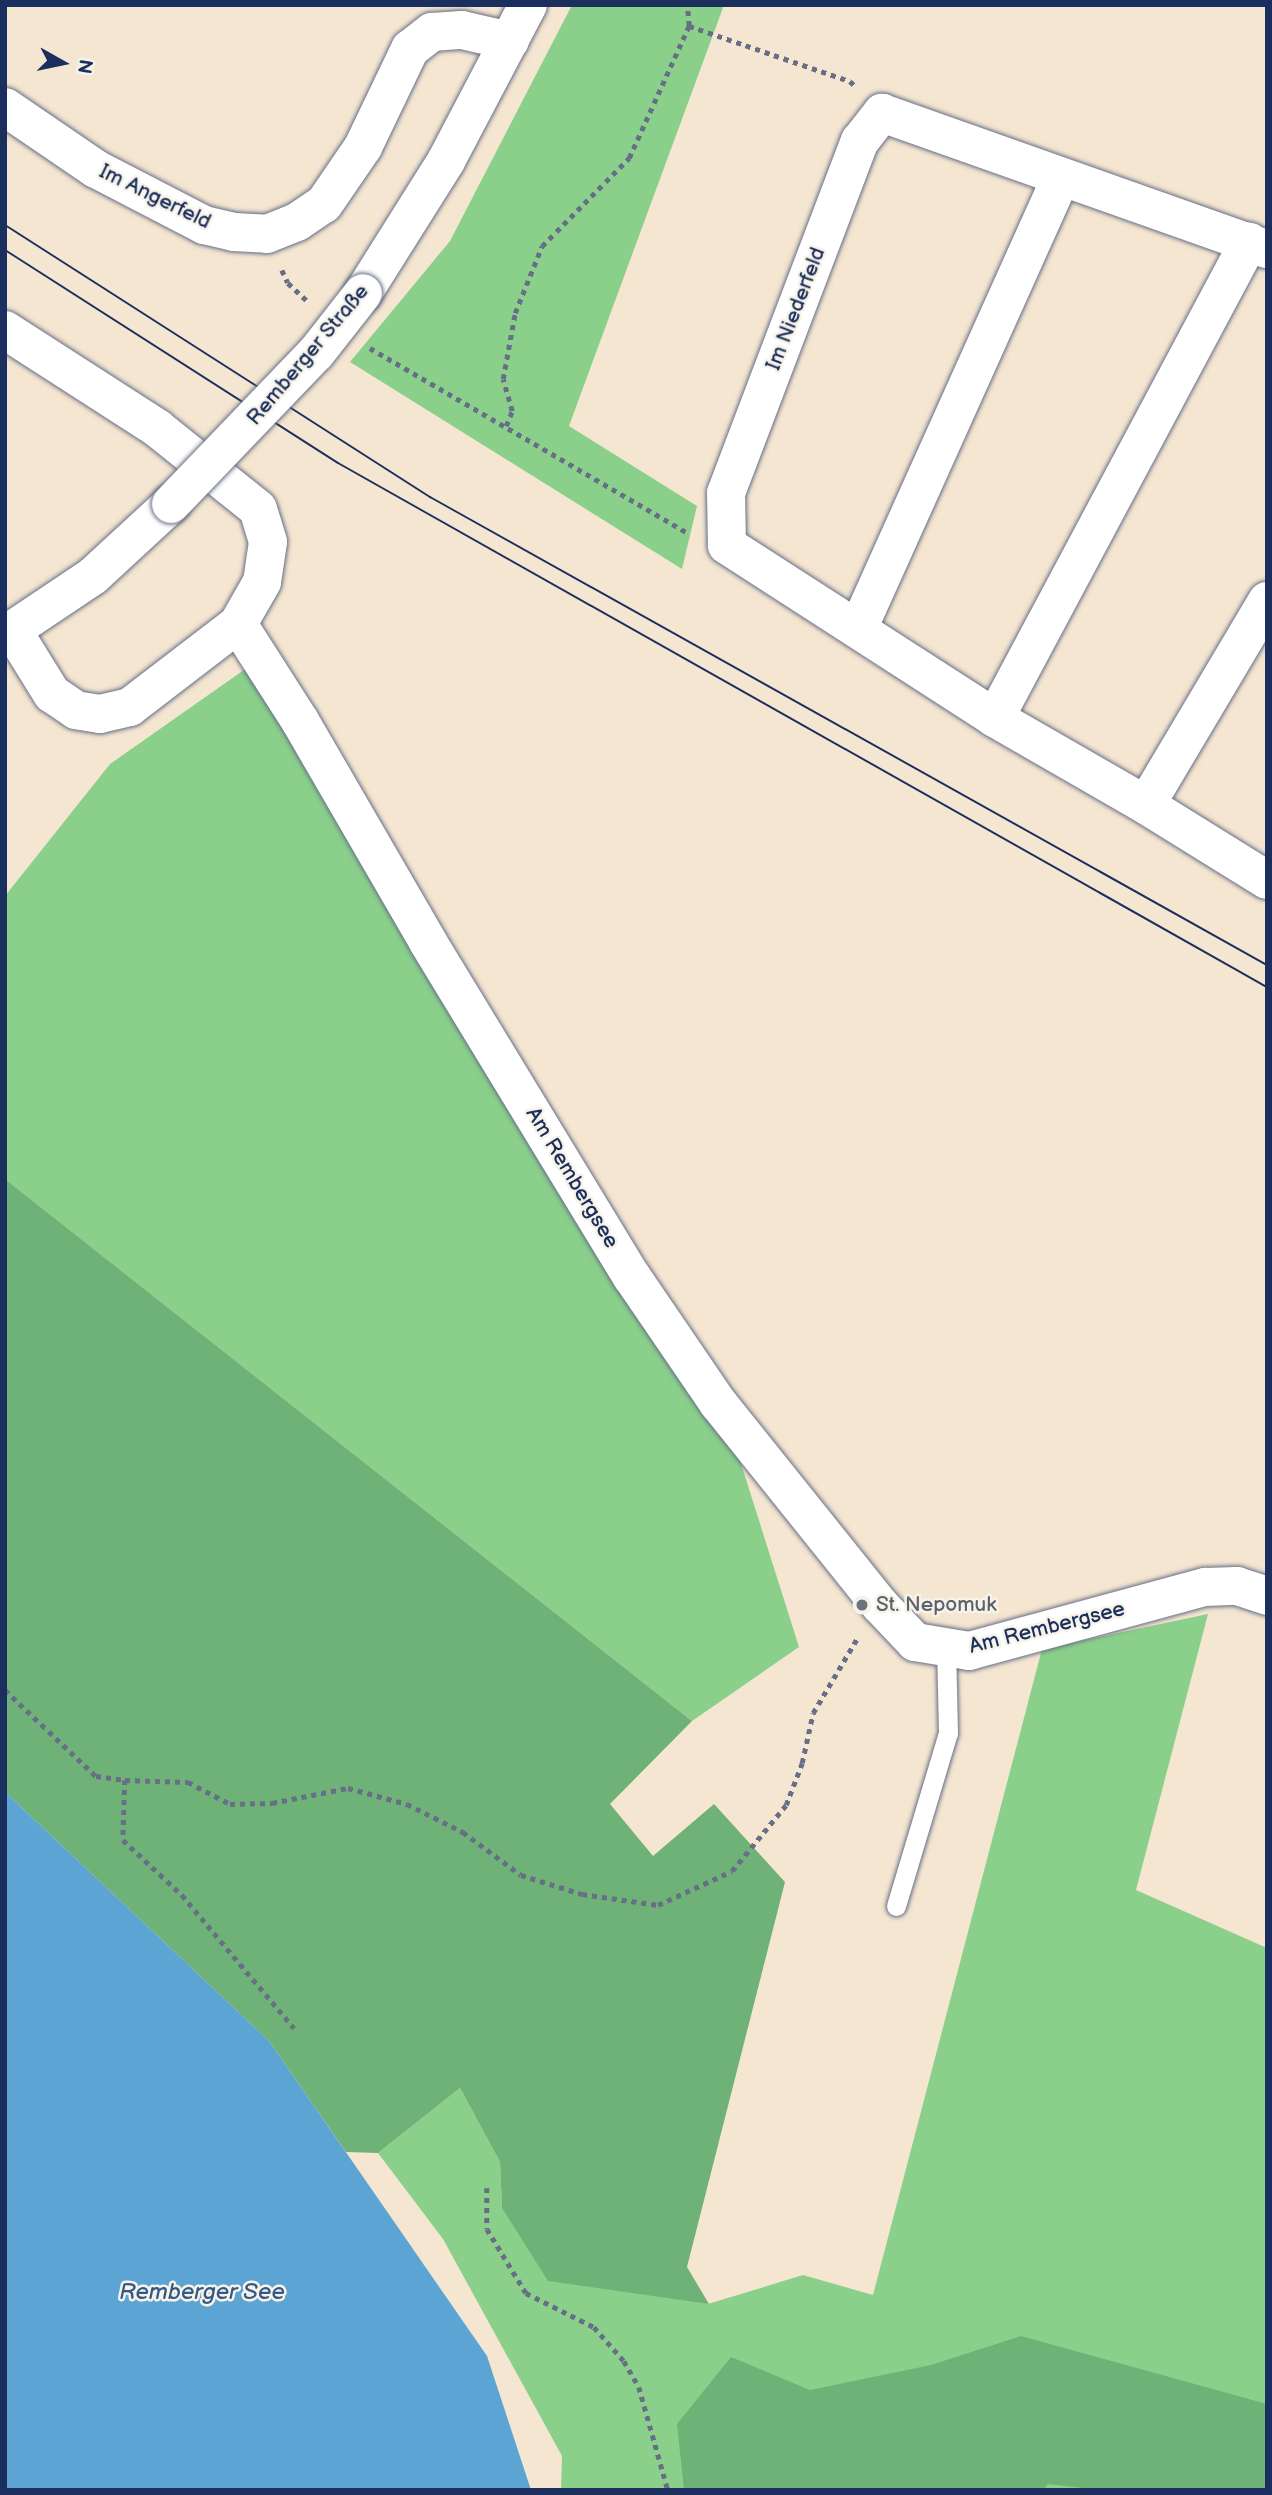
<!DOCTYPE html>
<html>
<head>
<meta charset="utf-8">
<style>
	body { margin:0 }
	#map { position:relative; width:1272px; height:2495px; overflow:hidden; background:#f5e6d1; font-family:"Balsamiq Sans",sans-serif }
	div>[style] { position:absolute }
	.green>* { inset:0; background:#8ad08b }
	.forest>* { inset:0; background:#6fb277 }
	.water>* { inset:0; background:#5ba4d3 }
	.path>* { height:4.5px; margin-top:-2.25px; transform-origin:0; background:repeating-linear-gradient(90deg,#676f86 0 5px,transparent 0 10px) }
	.roads { filter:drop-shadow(0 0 2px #676f86) drop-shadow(0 0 2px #676f86) }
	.service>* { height:19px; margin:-9.5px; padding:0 9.5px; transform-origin:9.5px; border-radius:9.5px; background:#fff }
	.minor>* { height:38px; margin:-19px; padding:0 19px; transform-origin:19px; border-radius:19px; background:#fff }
	.tram>* { height:2px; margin:-1px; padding:0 1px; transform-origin:1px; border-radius:1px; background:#1b2f5e }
	.bridges { filter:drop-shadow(0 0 2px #676f86) drop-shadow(0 0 2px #676f86) }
	.minor-bridge>* { height:38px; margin:-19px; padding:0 19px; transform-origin:19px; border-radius:19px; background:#fff }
	.dots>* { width:19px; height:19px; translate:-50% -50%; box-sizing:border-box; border:4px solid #f7f3e8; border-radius:50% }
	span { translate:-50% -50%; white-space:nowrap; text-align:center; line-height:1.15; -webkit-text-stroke:5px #f7f3e8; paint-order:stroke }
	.street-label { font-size:21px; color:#1b2f5e }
	.worship-label { font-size:21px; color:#5b616d }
	.left { translate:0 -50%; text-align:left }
	.water-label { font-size:23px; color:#315887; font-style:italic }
	.frame { position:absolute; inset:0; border:7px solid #1b2f5e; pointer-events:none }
	.north { position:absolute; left:28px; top:28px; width:70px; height:70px; -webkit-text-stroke:5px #f7f3e8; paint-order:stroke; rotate:99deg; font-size:19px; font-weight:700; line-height:28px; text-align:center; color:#1b2f5e }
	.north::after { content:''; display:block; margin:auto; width:24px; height:32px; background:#1b2f5e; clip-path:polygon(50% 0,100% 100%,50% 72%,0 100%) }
</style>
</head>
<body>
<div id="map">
	<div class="green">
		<i style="clip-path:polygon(572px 5px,724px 5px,569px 426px,697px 506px,682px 569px,350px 362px,450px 241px)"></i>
		<i style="clip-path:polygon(251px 665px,732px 1435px,799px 1647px,692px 1721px,5px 1179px,5px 896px,110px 764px)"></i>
		<i style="clip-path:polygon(1208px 1614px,1136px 1890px,1267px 1948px,1267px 2490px,561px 2490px,562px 2456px,443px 2239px,378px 2153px,460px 2088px,500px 2162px,502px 2208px,708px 2304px,803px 2275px,873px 2295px,1042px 1649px)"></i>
	</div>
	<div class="forest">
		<i style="clip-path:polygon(5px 1179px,692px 1721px,610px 1804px,653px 1856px,714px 1804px,785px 1882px,687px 2267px,709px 2304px,548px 2281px,502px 2208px,500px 2162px,460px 2088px,378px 2153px,346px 2152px,269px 2041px,5px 1792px)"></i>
		<i style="clip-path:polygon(1021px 2336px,1267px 2404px,1267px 2490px,1101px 2490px,1048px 2484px,1043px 2490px,684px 2490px,677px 2424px,731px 2357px,810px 2390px,931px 2365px)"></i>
	</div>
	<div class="water">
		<i style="clip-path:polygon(5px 1792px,269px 2041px,487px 2356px,531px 2490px,5px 2490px)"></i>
	</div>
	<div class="path">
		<i style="left:689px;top:26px;width:170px;rotate:18.9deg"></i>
		<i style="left:850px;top:81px;width:7px;rotate:45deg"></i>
		<i style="left:282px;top:270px;width:14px;rotate:65deg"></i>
		<i style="left:288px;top:283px;width:26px;rotate:43deg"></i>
		<i style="left:370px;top:348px;width:369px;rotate:30.2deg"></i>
		<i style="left:506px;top:426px;width:16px;rotate:-68deg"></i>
		<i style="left:512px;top:411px;width:33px;rotate:-106deg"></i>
		<i style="left:503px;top:379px;width:67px;rotate:-79.7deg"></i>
		<i style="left:515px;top:313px;width:72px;rotate:-68.1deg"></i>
		<i style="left:542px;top:246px;width:124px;rotate:-45.3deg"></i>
		<i style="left:629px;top:158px;width:145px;rotate:-65.6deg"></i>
		<i style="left:689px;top:26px;width:21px;rotate:-95deg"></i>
		<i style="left:5px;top:1690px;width:125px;rotate:43.4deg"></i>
		<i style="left:96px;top:1776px;width:29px;rotate:8deg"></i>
		<i style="left:125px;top:1780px;width:63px;rotate:1.8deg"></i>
		<i style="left:188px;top:1782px;width:47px;rotate:27.6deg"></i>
		<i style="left:230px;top:1804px;width:42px;rotate:-1.4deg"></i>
		<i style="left:272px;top:1803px;width:77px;rotate:-11.2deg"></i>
		<i style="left:348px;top:1788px;width:61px;rotate:15.2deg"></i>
		<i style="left:407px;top:1804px;width:63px;rotate:26.6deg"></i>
		<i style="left:463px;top:1832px;width:72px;rotate:36.6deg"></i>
		<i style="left:521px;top:1875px;width:64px;rotate:17.3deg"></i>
		<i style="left:582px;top:1894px;width:77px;rotate:8.2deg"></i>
		<i style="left:658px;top:1905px;width:81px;rotate:-24.7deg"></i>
		<i style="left:732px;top:1871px;width:85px;rotate:-50.7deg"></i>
		<i style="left:786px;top:1805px;width:45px;rotate:-69.1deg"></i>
		<i style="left:802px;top:1763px;width:51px;rotate:-77.6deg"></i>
		<i style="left:813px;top:1713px;width:88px;rotate:-59.4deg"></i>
		<i style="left:125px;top:1780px;width:60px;rotate:91.9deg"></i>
		<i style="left:123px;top:1840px;width:81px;rotate:43deg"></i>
		<i style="left:182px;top:1895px;width:174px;rotate:49.9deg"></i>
		<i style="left:487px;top:2188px;width:41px;rotate:90deg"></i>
		<i style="left:487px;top:2229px;width:75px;rotate:58.6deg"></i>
		<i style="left:526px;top:2293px;width:76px;rotate:26.6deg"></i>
		<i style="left:594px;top:2327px;width:45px;rotate:48.6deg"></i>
		<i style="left:624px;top:2361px;width:30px;rotate:60deg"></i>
		<i style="left:639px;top:2387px;width:107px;rotate:74.3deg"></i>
	</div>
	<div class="roads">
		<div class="service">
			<i style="left:896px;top:1906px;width:181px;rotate:-73.3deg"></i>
			<i style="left:948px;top:1733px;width:86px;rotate:-91.3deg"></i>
		</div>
		<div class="minor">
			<i style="left:5px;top:107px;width:110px;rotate:34.3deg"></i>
			<i style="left:96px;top:169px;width:122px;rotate:27.4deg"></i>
			<i style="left:204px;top:225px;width:31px;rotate:13deg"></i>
			<i style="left:234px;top:232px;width:33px;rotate:3deg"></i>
			<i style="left:267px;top:234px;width:32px;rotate:-22deg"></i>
			<i style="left:297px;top:222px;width:32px;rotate:-34deg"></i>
			<i style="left:324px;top:204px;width:69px;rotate:-55.6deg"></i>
			<i style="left:363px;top:147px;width:109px;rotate:-64.4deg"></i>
			<i style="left:410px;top:49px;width:28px;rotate:-38deg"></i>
			<i style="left:432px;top:32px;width:30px;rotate:-4deg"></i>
			<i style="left:462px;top:30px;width:49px;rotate:12.9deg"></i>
			<i style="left:363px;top:293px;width:156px;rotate:-57.8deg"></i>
			<i style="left:446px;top:161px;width:176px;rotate:-62.3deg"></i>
			<i style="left:5px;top:330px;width:181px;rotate:32.8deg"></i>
			<i style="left:157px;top:428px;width:129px;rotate:38.7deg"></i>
			<i style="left:258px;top:509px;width:34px;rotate:73deg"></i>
			<i style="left:268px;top:542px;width:40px;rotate:98.5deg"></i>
			<i style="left:262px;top:582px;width:48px;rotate:119.7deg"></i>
			<i style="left:238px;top:624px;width:136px;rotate:142.5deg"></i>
			<i style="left:130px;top:707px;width:31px;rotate:167deg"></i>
			<i style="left:100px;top:714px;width:24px;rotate:-171deg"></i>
			<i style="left:76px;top:710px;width:29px;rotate:-146deg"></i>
			<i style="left:52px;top:694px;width:74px;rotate:-121.8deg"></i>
			<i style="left:1267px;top:601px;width:237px;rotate:120.7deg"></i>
			<i style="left:1146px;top:805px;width:142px;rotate:31.8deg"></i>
			<i style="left:238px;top:624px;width:115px;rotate:57.4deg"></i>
			<i style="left:300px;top:721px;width:255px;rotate:59.9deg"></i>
			<i style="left:428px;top:942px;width:392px;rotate:58.7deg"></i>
			<i style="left:632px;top:1277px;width:153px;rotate:55.7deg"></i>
			<i style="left:718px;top:1403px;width:259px;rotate:51.3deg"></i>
			<i style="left:880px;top:1605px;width:51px;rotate:46.6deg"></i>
			<i style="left:915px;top:1642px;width:55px;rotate:9.5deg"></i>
			<i style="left:969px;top:1651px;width:245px;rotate:-15.2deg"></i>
			<i style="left:1205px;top:1587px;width:32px;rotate:-2deg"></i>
			<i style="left:1237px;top:1586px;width:32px;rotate:18deg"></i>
			<i style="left:858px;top:629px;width:495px;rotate:-65.8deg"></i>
			<i style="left:5px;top:635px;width:106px;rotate:-33.8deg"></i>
			<i style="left:93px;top:576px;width:106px;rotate:-42.7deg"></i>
			<i style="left:995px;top:718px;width:540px;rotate:-61.92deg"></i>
			<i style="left:1146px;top:805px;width:174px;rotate:-150.1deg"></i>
			<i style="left:995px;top:718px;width:319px;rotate:-147.2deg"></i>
			<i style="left:727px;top:545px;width:52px;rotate:-91.1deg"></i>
			<i style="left:726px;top:493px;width:377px;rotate:-69.2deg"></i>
			<i style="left:860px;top:141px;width:36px;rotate:-52deg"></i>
			<i style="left:882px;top:113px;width:408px;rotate:19.5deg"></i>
		</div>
	</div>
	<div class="tram">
		<i style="left:5px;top:225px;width:505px;rotate:32.62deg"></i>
		<i style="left:430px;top:497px;width:959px;rotate:29.21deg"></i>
		<i style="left:5px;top:250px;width:395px;rotate:32.6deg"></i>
		<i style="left:338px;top:463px;width:1067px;rotate:29.43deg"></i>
	</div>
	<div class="bridges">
		<div class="minor-bridge">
			<i style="left:171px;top:504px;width:209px;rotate:-46.2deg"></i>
			<i style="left:316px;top:353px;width:76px;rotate:-51.9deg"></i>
		</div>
	</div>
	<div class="dots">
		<i style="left:862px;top:1605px;background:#6b7280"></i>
	</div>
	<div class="street-label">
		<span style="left:155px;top:197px;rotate:26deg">Im Angerfeld</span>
		<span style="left:796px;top:309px;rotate:-69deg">Im Niederfeld</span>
		<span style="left:308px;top:355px;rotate:-50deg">Remberger Straße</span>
		<span style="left:572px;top:1178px;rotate:59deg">Am Rembergsee</span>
		<span style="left:1047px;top:1628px;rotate:-14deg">Am Rembergsee</span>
	</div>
	<div class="worship-label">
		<span class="left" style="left:876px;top:1605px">St. Nepomuk</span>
	</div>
	<div class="water-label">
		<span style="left:202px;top:2292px">Remberger See</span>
	</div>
	<div class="frame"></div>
	<div class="north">N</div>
</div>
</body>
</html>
